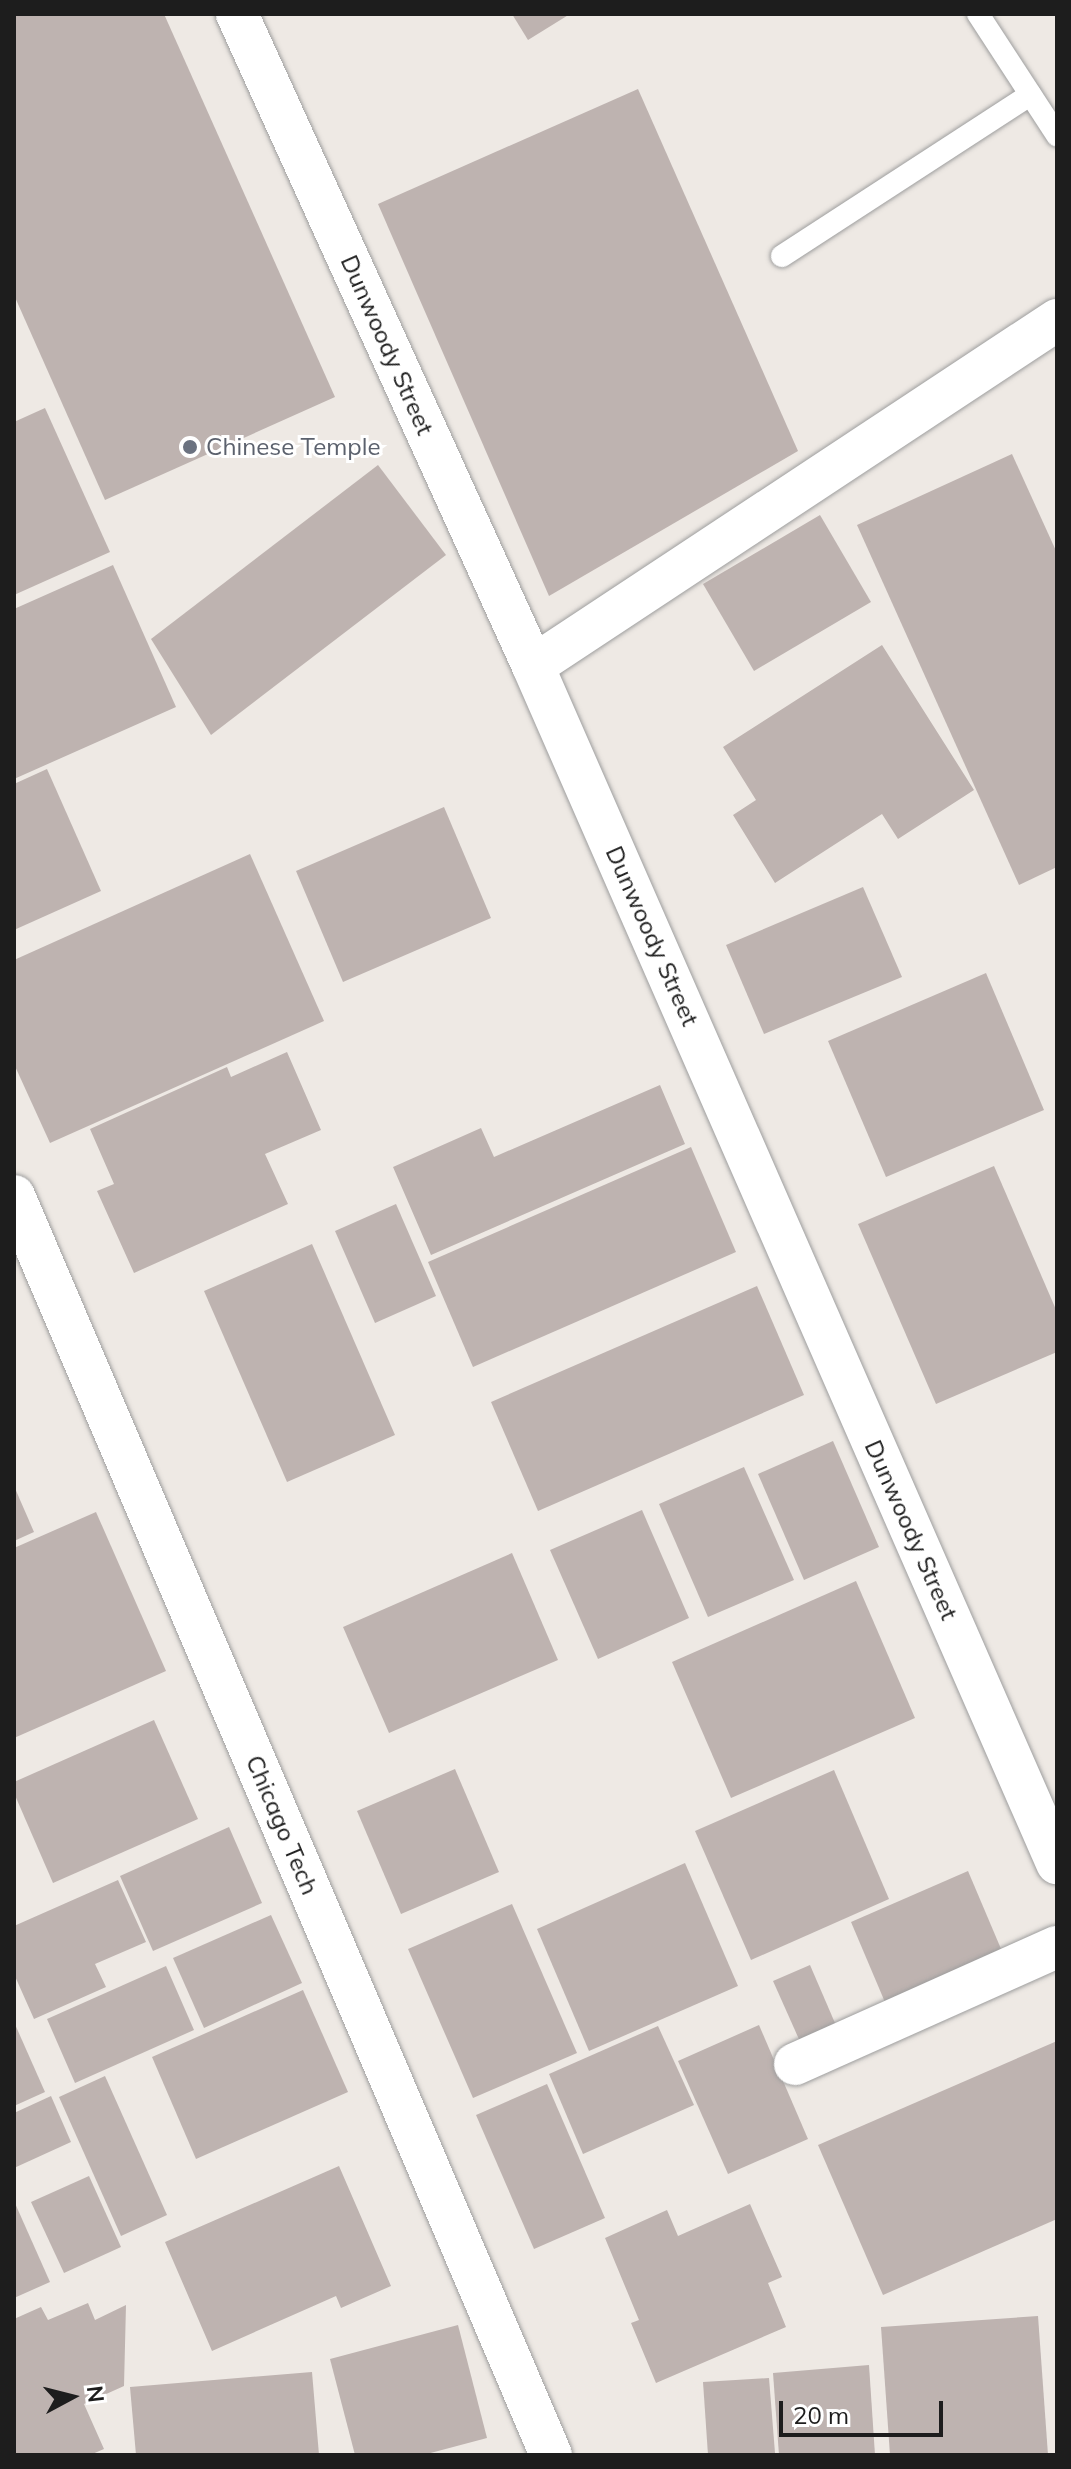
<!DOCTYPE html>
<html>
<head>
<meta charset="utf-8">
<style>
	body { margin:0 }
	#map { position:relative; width:1071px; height:2469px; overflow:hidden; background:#eee9e4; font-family:Mulish,sans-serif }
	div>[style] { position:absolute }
	.building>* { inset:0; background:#beb3b0 }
	.roads { filter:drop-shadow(0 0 2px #9e9e9e) drop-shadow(0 0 2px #9e9e9e) }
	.lane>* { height:22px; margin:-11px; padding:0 11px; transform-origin:11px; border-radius:11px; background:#fff }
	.street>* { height:42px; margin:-21px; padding:0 21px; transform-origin:21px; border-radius:21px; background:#fff }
	.dots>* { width:22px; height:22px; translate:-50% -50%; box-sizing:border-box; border:4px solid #fff; border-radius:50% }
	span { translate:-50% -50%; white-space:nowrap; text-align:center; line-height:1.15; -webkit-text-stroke:6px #fff; paint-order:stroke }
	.street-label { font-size:24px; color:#1d1d1d }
	.worship-label { font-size:24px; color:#5b616d }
	.left { translate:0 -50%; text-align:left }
	.frame { position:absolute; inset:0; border:16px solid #1d1d1d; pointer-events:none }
	.north { position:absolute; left:32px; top:2357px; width:80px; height:80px; -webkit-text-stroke:6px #fff; paint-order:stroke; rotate:83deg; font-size:22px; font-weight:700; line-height:32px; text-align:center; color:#1d1d1d }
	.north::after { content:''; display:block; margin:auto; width:28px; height:36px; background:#1d1d1d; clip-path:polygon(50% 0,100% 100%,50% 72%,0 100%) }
	.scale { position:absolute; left:779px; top:2401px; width:164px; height:36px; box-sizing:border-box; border:4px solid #1d1d1d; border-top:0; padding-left:10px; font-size:24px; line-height:28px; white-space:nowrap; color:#1d1d1d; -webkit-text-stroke:6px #fff; paint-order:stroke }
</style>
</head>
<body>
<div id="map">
	<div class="building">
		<i style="clip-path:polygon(14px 14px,164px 14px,335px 397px,105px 500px,14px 295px)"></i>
		<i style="clip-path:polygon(512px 14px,570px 14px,528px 40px)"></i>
		<i style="clip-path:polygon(638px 89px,798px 451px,549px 596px,378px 204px)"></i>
		<i style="clip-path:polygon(45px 408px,110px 552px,14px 595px,14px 422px)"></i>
		<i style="clip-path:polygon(1012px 454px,1057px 553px,1057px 867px,1019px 885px,857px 525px)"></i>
		<i style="clip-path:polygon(378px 465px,446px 555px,211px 735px,151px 639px)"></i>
		<i style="clip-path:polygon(820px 515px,871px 602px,754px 671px,703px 584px)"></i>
		<i style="clip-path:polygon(113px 565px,176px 707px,14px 779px,14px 609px)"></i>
		<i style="clip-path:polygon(882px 645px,974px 790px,898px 839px,882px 814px,775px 883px,733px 815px,756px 800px,723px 747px)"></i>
		<i style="clip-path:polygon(47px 769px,101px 891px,14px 930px,14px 784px)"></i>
		<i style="clip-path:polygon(444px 807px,491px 918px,343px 982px,296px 871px)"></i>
		<i style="clip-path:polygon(250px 854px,324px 1021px,50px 1143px,14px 1064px,14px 960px)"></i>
		<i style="clip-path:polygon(863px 887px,902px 977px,764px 1034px,726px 945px)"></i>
		<i style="clip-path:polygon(986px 973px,1044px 1110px,886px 1177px,828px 1041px)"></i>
		<i style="clip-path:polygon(287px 1052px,321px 1130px,265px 1154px,288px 1204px,134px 1273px,97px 1191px,114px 1184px,90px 1129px,227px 1067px,231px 1077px)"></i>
		<i style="clip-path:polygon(660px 1085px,685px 1144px,431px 1255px,393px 1167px,481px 1128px,494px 1157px)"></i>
		<i style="clip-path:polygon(691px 1147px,736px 1252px,473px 1367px,428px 1262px)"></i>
		<i style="clip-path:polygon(994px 1166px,1057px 1312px,1057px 1352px,936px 1404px,858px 1224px)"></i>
		<i style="clip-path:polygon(396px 1204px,436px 1296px,375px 1323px,335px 1231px)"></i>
		<i style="clip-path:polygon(312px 1244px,395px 1435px,287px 1482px,204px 1291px)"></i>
		<i style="clip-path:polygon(757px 1286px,804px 1395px,538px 1511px,491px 1402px)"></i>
		<i style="clip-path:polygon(833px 1441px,879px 1547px,804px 1580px,758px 1474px)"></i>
		<i style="clip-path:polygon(744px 1467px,794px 1580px,708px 1617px,659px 1504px)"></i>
		<i style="clip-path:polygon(14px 1486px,34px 1532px,14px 1541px)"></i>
		<i style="clip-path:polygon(642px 1510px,689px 1618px,598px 1659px,550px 1550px)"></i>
		<i style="clip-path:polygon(96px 1512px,166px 1671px,14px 1738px,14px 1548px)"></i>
		<i style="clip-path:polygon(512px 1553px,558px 1660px,389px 1733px,343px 1627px)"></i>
		<i style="clip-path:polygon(856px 1581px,915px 1718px,731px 1798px,672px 1662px)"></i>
		<i style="clip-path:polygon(154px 1720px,198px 1819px,53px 1883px,14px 1793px,14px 1782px)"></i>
		<i style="clip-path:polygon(455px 1769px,499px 1872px,401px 1914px,357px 1811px)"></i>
		<i style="clip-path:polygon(834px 1770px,889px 1899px,751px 1960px,695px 1831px)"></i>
		<i style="clip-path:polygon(229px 1827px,262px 1903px,153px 1951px,120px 1876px)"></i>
		<i style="clip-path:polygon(685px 1863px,738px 1986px,589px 2051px,537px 1929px)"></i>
		<i style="clip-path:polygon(968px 1871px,1007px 1963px,890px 2014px,851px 1922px)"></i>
		<i style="clip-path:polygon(118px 1880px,146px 1942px,95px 1964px,106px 1987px,34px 2019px,14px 1974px,14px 1926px)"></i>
		<i style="clip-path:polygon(512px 1904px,577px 2053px,473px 2098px,408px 1949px)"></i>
		<i style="clip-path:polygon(271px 1915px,302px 1983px,204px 2028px,173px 1958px)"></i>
		<i style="clip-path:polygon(810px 1965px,838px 2030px,802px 2046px,773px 1981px)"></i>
		<i style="clip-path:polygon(166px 1966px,194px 2030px,75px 2083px,47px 2019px)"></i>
		<i style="clip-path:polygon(303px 1990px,348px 2092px,196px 2159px,152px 2057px)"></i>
		<i style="clip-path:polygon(14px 2022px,45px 2092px,14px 2106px)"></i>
		<i style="clip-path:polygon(759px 2025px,808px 2139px,728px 2174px,678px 2061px)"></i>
		<i style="clip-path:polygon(658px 2026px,694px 2105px,583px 2154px,549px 2074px)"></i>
		<i style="clip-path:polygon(1057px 2041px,1057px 2219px,883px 2295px,818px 2145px)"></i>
		<i style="clip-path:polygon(105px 2076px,167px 2215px,121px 2236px,59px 2097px)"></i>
		<i style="clip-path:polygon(547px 2084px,605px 2218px,534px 2249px,476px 2115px)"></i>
		<i style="clip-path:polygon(51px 2096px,71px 2142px,14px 2168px,14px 2113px)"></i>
		<i style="clip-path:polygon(339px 2166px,391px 2286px,341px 2308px,336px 2296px,212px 2351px,165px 2242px)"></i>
		<i style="clip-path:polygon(89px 2176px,121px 2247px,64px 2273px,31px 2202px)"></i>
		<i style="clip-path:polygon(14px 2201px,50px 2282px,14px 2298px)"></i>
		<i style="clip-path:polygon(750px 2204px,782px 2277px,768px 2283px,786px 2327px,656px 2383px,631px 2323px,639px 2320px,605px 2238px,667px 2210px,678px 2236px)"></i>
		<i style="clip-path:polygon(88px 2303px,95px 2320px,126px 2305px,124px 2386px,84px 2404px,104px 2449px,90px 2455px,14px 2455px,14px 2319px,41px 2307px,48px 2320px)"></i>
		<i style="clip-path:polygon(1038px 2316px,1048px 2455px,890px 2455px,881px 2327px)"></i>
		<i style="clip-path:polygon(458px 2325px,487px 2438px,423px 2455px,355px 2455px,330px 2359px)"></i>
		<i style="clip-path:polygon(869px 2365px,875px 2455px,779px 2455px,773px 2373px)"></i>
		<i style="clip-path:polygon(312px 2372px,319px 2455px,136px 2455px,130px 2387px)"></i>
		<i style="clip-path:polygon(769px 2378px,775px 2453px,708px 2455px,703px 2382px)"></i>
	</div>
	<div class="roads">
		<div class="lane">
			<i style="left:978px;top:14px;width:145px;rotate:56.9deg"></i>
			<i style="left:782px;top:256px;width:296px;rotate:-33deg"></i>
		</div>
		<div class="street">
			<i style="left:237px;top:14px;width:716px;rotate:65.58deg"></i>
			<i style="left:533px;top:666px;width:1307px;rotate:66.36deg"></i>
			<i style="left:533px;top:666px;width:628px;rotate:-33.44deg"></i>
			<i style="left:14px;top:1196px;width:1369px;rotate:66.9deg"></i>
			<i style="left:795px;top:2064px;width:287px;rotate:-24.1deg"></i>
		</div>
	</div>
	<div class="dots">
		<i style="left:190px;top:447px;background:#6b7280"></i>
	</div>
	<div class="street-label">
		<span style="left:387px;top:345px;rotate:66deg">Dunwoody Street</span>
		<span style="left:652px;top:936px;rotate:66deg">Dunwoody Street</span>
		<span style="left:911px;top:1530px;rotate:66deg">Dunwoody Street</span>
		<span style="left:282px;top:1825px;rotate:67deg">Chicago Tech</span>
	</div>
	<div class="worship-label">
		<span class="left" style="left:206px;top:447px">Chinese Temple</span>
	</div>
	<div class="frame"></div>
	<div class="north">N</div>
	<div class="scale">20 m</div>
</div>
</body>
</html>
